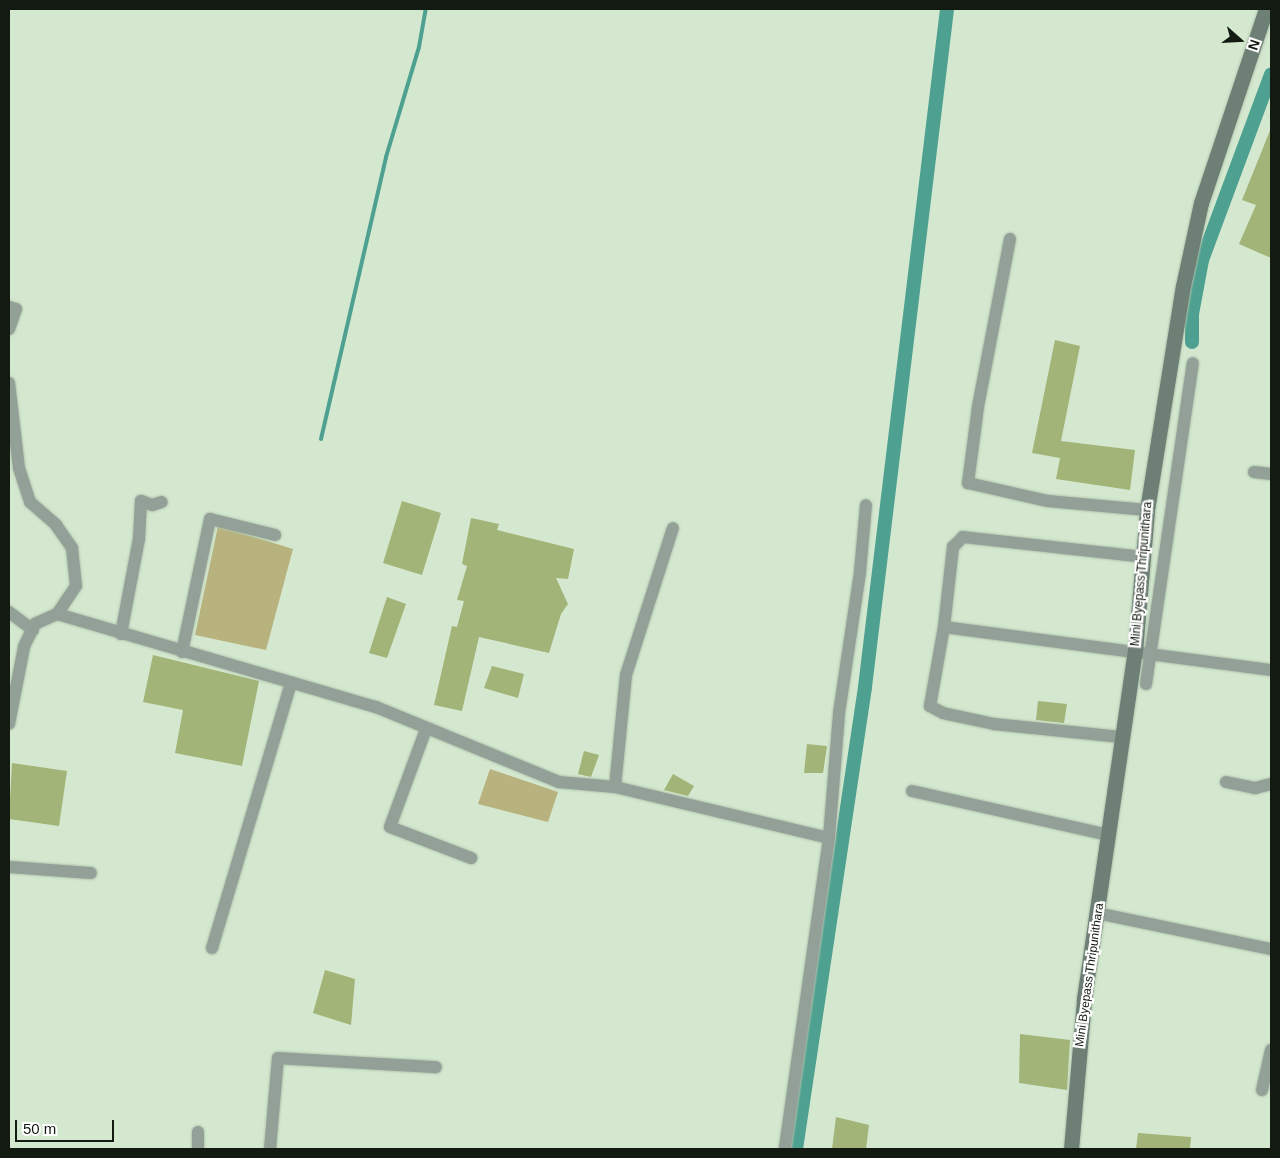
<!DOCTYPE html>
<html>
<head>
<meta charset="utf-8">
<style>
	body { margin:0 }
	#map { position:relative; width:1280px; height:1158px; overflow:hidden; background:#d3e8cf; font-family:Arial,sans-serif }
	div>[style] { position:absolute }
	.green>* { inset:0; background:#b8b37e }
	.stream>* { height:4px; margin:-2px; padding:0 2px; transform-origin:2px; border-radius:2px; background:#4ea090 }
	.canal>* { height:14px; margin:-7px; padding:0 7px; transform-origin:7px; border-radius:7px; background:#4ea090 }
	.building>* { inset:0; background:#a2b477 }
	.roads { filter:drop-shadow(0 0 1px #b0c3ad) drop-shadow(0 0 1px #b0c3ad) }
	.minor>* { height:12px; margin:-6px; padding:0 6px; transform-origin:6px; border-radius:6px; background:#93a098 }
	.secondary>* { height:15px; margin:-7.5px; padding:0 7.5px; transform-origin:7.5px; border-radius:7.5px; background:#6e8075 }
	span { translate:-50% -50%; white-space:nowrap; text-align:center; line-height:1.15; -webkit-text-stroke:4.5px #fff; paint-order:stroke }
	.street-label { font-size:12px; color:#121a11 }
	.frame { position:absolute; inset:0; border:10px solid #121a11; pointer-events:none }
	.north { position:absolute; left:1215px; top:15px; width:50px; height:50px; -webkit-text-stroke:4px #fff; paint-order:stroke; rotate:109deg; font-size:14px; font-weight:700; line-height:20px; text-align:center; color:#121a11 }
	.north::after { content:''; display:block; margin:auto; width:18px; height:22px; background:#121a11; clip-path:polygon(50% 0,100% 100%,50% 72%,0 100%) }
	.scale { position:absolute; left:15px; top:1120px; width:99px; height:22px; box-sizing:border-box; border:2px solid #121a11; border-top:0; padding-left:6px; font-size:15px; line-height:18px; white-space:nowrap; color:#121a11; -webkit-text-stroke:4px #fff; paint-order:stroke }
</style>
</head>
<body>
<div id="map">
	<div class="green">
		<i style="clip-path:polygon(218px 526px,293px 549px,266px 650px,195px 635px)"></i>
		<i style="clip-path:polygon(490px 769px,558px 792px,548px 822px,478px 804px)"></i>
	</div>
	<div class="stream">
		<i style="left:321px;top:439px;width:289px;rotate:-77deg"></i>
		<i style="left:386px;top:157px;width:115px;rotate:-73.3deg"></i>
		<i style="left:419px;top:47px;width:39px;rotate:-80deg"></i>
	</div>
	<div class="canal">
		<i style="left:1192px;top:342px;width:28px;rotate:-90deg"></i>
		<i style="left:1192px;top:314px;width:55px;rotate:-79.5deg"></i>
		<i style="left:1202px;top:260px;width:198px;rotate:-69.6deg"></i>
		<i style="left:796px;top:1149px;width:467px;rotate:-81.5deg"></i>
		<i style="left:865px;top:687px;width:683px;rotate:-83.1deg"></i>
	</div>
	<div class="building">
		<i style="clip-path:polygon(1271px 128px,1271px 258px,1239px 244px,1256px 205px,1242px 200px)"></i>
		<i style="clip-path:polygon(1055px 340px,1080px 346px,1061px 441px,1135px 450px,1130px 490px,1056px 479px,1060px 458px,1032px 453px)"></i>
		<i style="clip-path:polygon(402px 501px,441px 513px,422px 575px,383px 563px)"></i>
		<i style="clip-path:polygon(471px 518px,499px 524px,497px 530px,574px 549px,568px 579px,556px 578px,568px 604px,561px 614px,549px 653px,479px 637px,462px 711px,434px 705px,452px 626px,457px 627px,464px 601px,457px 600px,467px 566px,462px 564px)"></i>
		<i style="clip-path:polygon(387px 597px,406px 604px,387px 658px,369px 653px)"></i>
		<i style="clip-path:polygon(153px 655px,259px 681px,242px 766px,175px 753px,183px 710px,143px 702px)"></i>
		<i style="clip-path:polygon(492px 666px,524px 674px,518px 698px,484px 688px)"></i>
		<i style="clip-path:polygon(1038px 701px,1067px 704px,1064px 723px,1036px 720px)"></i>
		<i style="clip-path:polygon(807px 744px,827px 746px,823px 773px,804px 773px)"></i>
		<i style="clip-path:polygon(584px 751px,599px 755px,591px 777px,578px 774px)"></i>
		<i style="clip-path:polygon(12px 763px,67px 771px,59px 826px,9px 819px)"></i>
		<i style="clip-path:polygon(673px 774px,694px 786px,688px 796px,664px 790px)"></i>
		<i style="clip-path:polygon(325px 970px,355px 979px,351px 1025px,313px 1013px)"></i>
		<i style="clip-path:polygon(1020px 1034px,1070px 1040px,1067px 1090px,1019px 1083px)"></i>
		<i style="clip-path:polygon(836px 1117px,869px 1125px,866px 1149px,832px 1149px)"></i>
		<i style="clip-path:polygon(1138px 1133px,1191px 1137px,1190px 1149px,1136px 1149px)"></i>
	</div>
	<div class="roads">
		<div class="minor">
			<i style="left:1010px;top:239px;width:171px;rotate:100.8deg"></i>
			<i style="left:978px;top:407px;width:77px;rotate:97.5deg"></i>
			<i style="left:968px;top:483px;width:82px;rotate:12.7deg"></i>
			<i style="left:1048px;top:501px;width:99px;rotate:5.2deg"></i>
			<i style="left:9px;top:307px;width:7px;rotate:16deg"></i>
			<i style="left:16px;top:309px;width:21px;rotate:109deg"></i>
			<i style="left:9px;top:383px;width:86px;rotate:83.3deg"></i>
			<i style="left:19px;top:468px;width:36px;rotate:72deg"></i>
			<i style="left:30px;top:502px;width:35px;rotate:41deg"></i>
			<i style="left:56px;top:525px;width:28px;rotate:55deg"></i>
			<i style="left:72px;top:548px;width:38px;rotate:84deg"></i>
			<i style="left:76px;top:586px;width:34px;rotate:124deg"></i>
			<i style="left:57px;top:614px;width:24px;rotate:156deg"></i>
			<i style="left:35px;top:624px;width:25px;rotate:116deg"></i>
			<i style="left:24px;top:647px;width:78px;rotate:101deg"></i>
			<i style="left:1254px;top:472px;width:17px;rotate:7deg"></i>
			<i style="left:9px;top:612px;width:30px;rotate:37deg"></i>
			<i style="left:57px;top:614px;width:332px;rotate:16.3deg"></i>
			<i style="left:376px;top:707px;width:198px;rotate:22.3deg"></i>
			<i style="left:559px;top:782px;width:56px;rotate:5.1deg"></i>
			<i style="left:615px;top:787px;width:220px;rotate:13.4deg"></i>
			<i style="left:829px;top:838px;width:314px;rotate:98.1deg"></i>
			<i style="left:944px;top:627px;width:81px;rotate:-83.6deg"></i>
			<i style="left:953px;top:547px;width:14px;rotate:-45deg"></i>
			<i style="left:963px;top:537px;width:182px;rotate:6.3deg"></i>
			<i style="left:121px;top:634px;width:97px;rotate:-79.3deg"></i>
			<i style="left:139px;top:539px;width:38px;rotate:-87deg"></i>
			<i style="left:141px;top:501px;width:12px;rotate:20deg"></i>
			<i style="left:152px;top:505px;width:10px;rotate:-17deg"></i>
			<i style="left:182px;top:652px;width:136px;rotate:-78.1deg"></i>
			<i style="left:210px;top:519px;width:67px;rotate:13.8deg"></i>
			<i style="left:1146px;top:684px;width:324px;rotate:-81.7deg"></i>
			<i style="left:426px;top:729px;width:104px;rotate:110.2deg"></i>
			<i style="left:390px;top:827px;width:87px;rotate:20.9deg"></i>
			<i style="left:1121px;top:737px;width:128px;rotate:-174.2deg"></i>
			<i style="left:994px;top:724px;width:52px;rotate:-167.8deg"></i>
			<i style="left:943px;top:713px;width:15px;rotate:-152deg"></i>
			<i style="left:930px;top:706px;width:80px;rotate:-80deg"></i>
			<i style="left:944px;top:627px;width:330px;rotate:7.5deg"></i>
			<i style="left:1226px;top:782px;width:30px;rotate:12deg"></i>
			<i style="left:1255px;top:788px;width:16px;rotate:-14deg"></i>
			<i style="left:615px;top:787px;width:113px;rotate:-84.4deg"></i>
			<i style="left:626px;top:675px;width:154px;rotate:-72.3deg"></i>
			<i style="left:912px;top:791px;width:202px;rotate:12.6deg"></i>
			<i style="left:829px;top:838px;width:125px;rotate:-85.4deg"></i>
			<i style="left:839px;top:713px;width:143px;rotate:-81.5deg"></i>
			<i style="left:860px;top:572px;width:67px;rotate:-84.9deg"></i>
			<i style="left:9px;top:867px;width:82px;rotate:4.2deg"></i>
			<i style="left:1097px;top:913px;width:178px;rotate:11.7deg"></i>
			<i style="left:212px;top:948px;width:277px;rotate:-73.4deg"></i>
			<i style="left:1262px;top:1090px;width:41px;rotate:-77.3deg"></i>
			<i style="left:198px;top:1132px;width:17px;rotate:90deg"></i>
			<i style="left:270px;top:1149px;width:91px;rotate:-85deg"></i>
			<i style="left:278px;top:1058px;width:158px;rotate:3.3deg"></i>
		</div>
		<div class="secondary">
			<i style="left:1071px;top:1149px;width:151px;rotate:-85deg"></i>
			<i style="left:1084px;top:999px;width:352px;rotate:-81.7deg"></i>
			<i style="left:1135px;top:651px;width:142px;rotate:-85.1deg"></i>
			<i style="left:1147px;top:510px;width:227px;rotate:-80.9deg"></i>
			<i style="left:1183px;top:286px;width:85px;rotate:-77.8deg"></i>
			<i style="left:1201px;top:203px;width:205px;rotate:-71.5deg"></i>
		</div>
	</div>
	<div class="street-label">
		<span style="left:1142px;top:574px;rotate:-85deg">Mini Byepass Thripunithara</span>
		<span style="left:1090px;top:975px;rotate:-82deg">Mini Byepass Thripunithara</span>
	</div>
	<div class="frame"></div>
	<div class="north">N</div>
	<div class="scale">50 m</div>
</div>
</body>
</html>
